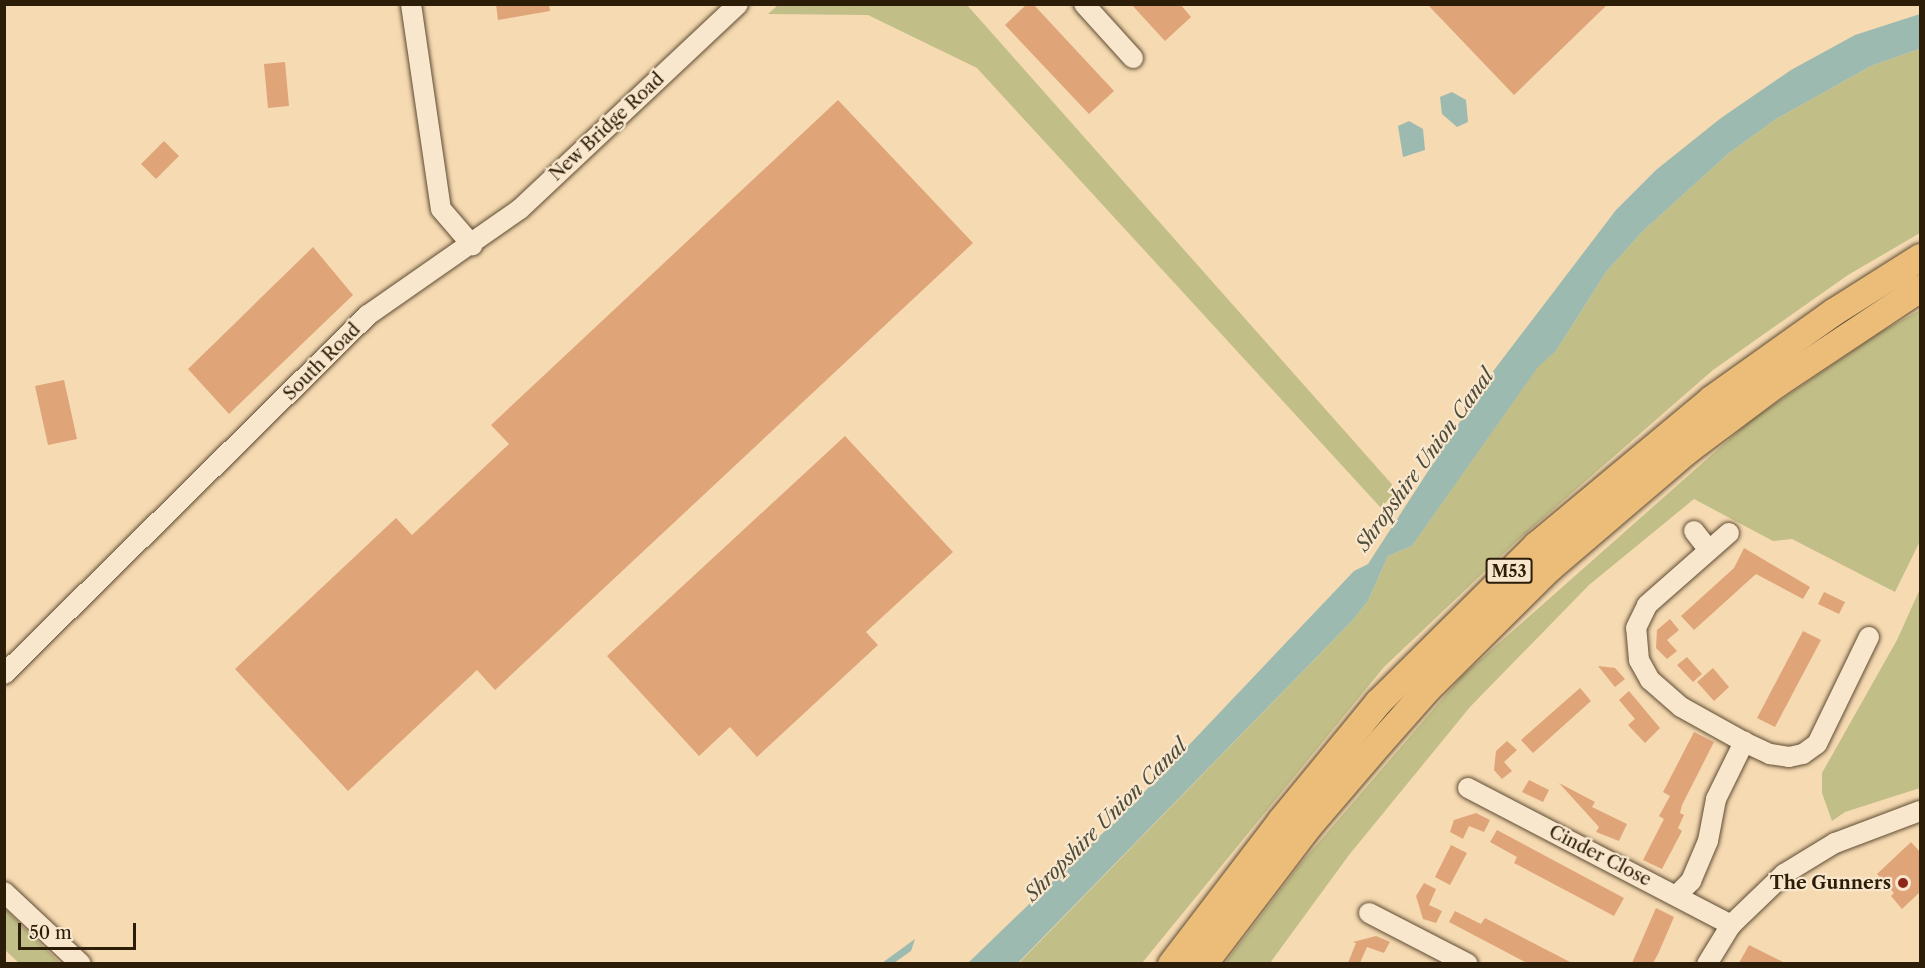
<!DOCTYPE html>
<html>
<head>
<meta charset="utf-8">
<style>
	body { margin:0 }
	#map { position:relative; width:1925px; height:968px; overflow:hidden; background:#f6dab2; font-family:"Libre Caslon Text",serif }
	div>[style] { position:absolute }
	.green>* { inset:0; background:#c2be88 }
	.water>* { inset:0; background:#9dbab0 }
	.building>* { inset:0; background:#e0a479 }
	.roads { filter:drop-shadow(0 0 2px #5e4c33) drop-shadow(0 0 2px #5e4c33) }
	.minor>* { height:20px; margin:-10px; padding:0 10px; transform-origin:10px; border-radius:10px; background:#f9e7cd }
	.highway>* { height:27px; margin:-13.5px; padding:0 13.5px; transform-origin:13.5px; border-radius:13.5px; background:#ebbd79 }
	.dots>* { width:16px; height:16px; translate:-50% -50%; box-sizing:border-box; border:3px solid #f9e7cd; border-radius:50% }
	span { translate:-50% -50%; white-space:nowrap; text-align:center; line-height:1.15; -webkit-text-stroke:4.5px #f9e7cd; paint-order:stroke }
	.shield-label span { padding:2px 4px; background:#f9e7cd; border:2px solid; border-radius:4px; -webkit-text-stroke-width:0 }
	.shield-label { font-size:16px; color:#2c1d09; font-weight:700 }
	.street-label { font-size:18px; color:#2c1d09 }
	.poi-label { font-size:18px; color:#2c1d09; font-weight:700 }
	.right { translate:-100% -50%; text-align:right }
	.water-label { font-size:20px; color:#4e4c3b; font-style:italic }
	.frame { position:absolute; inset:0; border:6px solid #2c1d09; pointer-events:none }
	.scale { position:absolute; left:18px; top:923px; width:118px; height:27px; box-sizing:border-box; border:3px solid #2c1d09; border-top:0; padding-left:8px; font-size:18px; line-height:21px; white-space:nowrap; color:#2c1d09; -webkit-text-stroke:4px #f9e7cd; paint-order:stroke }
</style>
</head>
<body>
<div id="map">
	<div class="green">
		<i style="clip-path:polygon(778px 5px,967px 5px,1397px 490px,1381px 508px,977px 68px,868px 15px,768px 14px)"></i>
		<i style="clip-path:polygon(1920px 45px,1920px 233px,1848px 275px,1713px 370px,1517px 541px,1384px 667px,1142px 963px,1018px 964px,1352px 621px,1368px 601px,1388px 556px,1412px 546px,1538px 366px,1556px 351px,1606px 272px,1643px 231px,1728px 154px,1776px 119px,1871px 66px,1919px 49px)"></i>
		<i style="clip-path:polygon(1920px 310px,1920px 541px,1895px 592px,1792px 539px,1773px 541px,1694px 499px,1589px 585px,1470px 707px,1349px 855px,1270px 963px,1225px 963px,1301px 863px,1462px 676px,1751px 420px,1879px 333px)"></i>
		<i style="clip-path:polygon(1920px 589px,1920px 788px,1845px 812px,1832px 821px,1822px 793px,1822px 773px,1897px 640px)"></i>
		<i style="clip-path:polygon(5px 909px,60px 963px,19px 963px,5px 950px)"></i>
	</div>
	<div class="water">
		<i style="clip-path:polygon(1920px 14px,1919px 49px,1871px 66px,1776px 119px,1728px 154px,1643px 231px,1606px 272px,1556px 351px,1538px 367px,1412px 546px,1388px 556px,1368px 601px,1352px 621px,1018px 963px,968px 963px,1132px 805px,1354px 571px,1368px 564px,1491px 374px,1616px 210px,1656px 170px,1721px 118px,1791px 70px,1855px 35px)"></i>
		<i style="clip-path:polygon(1452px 92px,1466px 100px,1468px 122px,1457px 127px,1442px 114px,1440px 97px)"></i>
		<i style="clip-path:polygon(1409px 121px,1423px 129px,1425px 150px,1403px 157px,1398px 126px)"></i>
		<i style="clip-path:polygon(915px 939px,911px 951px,894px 963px,882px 963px)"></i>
	</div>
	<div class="building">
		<i style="clip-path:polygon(496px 4px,549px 4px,550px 11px,498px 20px)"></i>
		<i style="clip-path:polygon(1027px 4px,1033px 4px,1114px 91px,1089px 114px,1005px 25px)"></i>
		<i style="clip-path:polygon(1131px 4px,1180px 4px,1191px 17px,1165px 41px)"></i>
		<i style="clip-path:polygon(1427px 4px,1608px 4px,1514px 95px)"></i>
		<i style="clip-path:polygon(285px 62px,289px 106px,268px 108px,264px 64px)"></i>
		<i style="clip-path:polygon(838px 100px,973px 243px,495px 690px,477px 670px,348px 791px,235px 669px,396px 518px,412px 535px,509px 444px,491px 425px)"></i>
		<i style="clip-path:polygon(164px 141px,179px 156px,156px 179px,141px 164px)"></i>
		<i style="clip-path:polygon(313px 247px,353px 295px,229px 414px,188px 369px)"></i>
		<i style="clip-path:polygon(64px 380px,77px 439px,48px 445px,35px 386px)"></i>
		<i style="clip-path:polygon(845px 436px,953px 552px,866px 632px,878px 645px,757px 757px,730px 727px,699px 756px,607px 656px)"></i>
		<i style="clip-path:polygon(1744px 548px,1810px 587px,1803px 599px,1756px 574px,1694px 630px,1681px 616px,1734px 568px)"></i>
		<i style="clip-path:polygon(1824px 592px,1845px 602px,1839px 614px,1818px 604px)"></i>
		<i style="clip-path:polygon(1670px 619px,1679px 630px,1667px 640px,1677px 651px,1667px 659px,1656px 648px,1657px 630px)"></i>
		<i style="clip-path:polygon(1803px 631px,1821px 640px,1775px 727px,1757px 718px)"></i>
		<i style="clip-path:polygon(1687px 657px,1702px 674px,1693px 682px,1677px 665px)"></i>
		<i style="clip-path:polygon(1598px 666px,1615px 668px,1625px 679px,1615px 687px)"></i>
		<i style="clip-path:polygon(1713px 668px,1729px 687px,1714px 701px,1697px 682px)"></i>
		<i style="clip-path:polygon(1580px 688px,1591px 701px,1533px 753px,1521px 740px)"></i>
		<i style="clip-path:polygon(1629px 691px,1660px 728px,1645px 743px,1628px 725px,1635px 719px,1619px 700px)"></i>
		<i style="clip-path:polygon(1694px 732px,1714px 742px,1682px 805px,1680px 813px,1684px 815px,1678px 828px,1682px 831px,1662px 869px,1643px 860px,1664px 819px,1659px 816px,1670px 796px,1663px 792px)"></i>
		<i style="clip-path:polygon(1507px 741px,1517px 750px,1504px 762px,1512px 771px,1502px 779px,1494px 770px,1496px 751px)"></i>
		<i style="clip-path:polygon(1529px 780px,1549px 790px,1543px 802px,1522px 792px)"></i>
		<i style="clip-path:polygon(1559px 783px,1595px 802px,1592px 807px,1627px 824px,1619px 841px,1596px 832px,1599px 827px)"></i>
		<i style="clip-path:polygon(1476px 813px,1490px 820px,1484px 832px,1469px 826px,1463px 839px,1450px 832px,1454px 820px)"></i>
		<i style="clip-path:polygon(1497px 830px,1624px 898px,1614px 916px,1514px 863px,1517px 857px,1490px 842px)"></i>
		<i style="clip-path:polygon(1911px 842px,1920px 852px,1920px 892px,1902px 909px,1891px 896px,1894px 893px,1877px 874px)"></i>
		<i style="clip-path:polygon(1451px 845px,1467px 853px,1450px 885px,1435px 877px)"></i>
		<i style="clip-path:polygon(1424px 883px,1436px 889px,1429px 905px,1442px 911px,1436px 923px,1423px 919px,1416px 896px)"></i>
		<i style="clip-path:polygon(1656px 908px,1674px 917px,1658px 954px,1653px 963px,1632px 963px)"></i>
		<i style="clip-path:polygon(1455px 911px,1481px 924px,1485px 918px,1572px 963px,1527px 963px,1449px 922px)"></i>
		<i style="clip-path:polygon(1376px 936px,1390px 942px,1384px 953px,1367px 947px,1360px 963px,1348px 963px,1356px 943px,1353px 942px)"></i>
		<i style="clip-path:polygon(1749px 945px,1785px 963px,1739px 963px)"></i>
	</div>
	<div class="roads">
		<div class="minor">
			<i style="left:411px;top:4px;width:207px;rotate:81.7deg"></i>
			<i style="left:441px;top:209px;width:48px;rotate:49.3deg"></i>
			<i style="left:1084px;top:4px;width:73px;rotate:47.8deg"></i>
			<i style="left:1694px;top:531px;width:24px;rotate:52deg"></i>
			<i style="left:4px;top:674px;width:511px;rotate:-44.6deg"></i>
			<i style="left:368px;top:315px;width:185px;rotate:-34.9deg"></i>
			<i style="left:520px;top:209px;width:299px;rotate:-43.2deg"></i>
			<i style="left:1744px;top:742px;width:29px;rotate:25deg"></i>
			<i style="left:1770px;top:754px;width:19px;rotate:9deg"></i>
			<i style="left:1789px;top:757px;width:14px;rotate:-12deg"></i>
			<i style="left:1803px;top:754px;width:17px;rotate:-36deg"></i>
			<i style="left:1817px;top:744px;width:119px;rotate:-64.1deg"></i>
			<i style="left:1468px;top:788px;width:297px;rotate:27.5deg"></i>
			<i style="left:4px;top:892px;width:105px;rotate:43.1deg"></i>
			<i style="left:1677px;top:895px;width:20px;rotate:-45deg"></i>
			<i style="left:1691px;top:881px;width:43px;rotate:-67deg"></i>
			<i style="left:1708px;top:841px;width:43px;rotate:-79.2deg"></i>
			<i style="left:1716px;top:799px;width:64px;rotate:-63.8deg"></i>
			<i style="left:1744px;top:742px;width:72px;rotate:-150.9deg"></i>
			<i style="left:1681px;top:707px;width:41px;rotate:-138.9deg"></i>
			<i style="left:1650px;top:680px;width:23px;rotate:-119deg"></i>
			<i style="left:1639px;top:660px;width:32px;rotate:-95deg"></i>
			<i style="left:1636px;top:628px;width:25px;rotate:-64deg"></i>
			<i style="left:1647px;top:605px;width:109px;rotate:-41.3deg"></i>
			<i style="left:1369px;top:913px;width:111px;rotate:27.3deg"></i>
			<i style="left:1707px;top:964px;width:46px;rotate:-58.4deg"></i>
			<i style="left:1731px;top:925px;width:74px;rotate:-43.9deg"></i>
			<i style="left:1784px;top:874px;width:60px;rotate:-31.3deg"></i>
			<i style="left:1835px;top:843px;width:91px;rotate:-20.6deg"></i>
		</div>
		<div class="highway">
			<i style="left:1171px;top:964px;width:181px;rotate:-52.6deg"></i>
			<i style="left:1281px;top:820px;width:153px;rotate:-50.6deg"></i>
			<i style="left:1378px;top:702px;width:223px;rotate:-44.8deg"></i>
			<i style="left:1536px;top:545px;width:228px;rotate:-39.8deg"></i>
			<i style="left:1711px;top:399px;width:150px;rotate:-35.5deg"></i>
			<i style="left:1833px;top:312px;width:103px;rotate:-32.3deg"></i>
			<i style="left:1203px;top:964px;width:175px;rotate:-52.7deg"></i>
			<i style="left:1309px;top:825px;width:109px;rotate:-49.5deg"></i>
			<i style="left:1380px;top:742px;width:72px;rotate:-48.4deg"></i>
			<i style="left:1428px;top:688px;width:170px;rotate:-44.8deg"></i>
			<i style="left:1549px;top:568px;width:182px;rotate:-40.5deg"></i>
			<i style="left:1687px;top:450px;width:112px;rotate:-36.7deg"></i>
			<i style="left:1777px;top:383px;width:172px;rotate:-33.6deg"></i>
		</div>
	</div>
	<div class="dots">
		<i style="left:1903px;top:883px;background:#8f2418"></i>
	</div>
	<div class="shield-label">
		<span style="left:1509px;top:571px">M53</span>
	</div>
	<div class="street-label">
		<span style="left:607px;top:127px;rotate:-43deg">New Bridge Road</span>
		<span style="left:322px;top:362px;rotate:-45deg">South Road</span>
		<span style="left:1600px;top:856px;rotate:27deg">Cinder Close</span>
	</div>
	<div class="poi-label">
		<span class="right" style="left:1891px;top:883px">The Gunners</span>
	</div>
	<div class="water-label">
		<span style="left:1425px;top:460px;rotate:-54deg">Shropshire Union Canal</span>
		<span style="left:1106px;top:820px;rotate:-45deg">Shropshire Union Canal</span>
	</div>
	<div class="frame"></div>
	<div class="scale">50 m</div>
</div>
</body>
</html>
